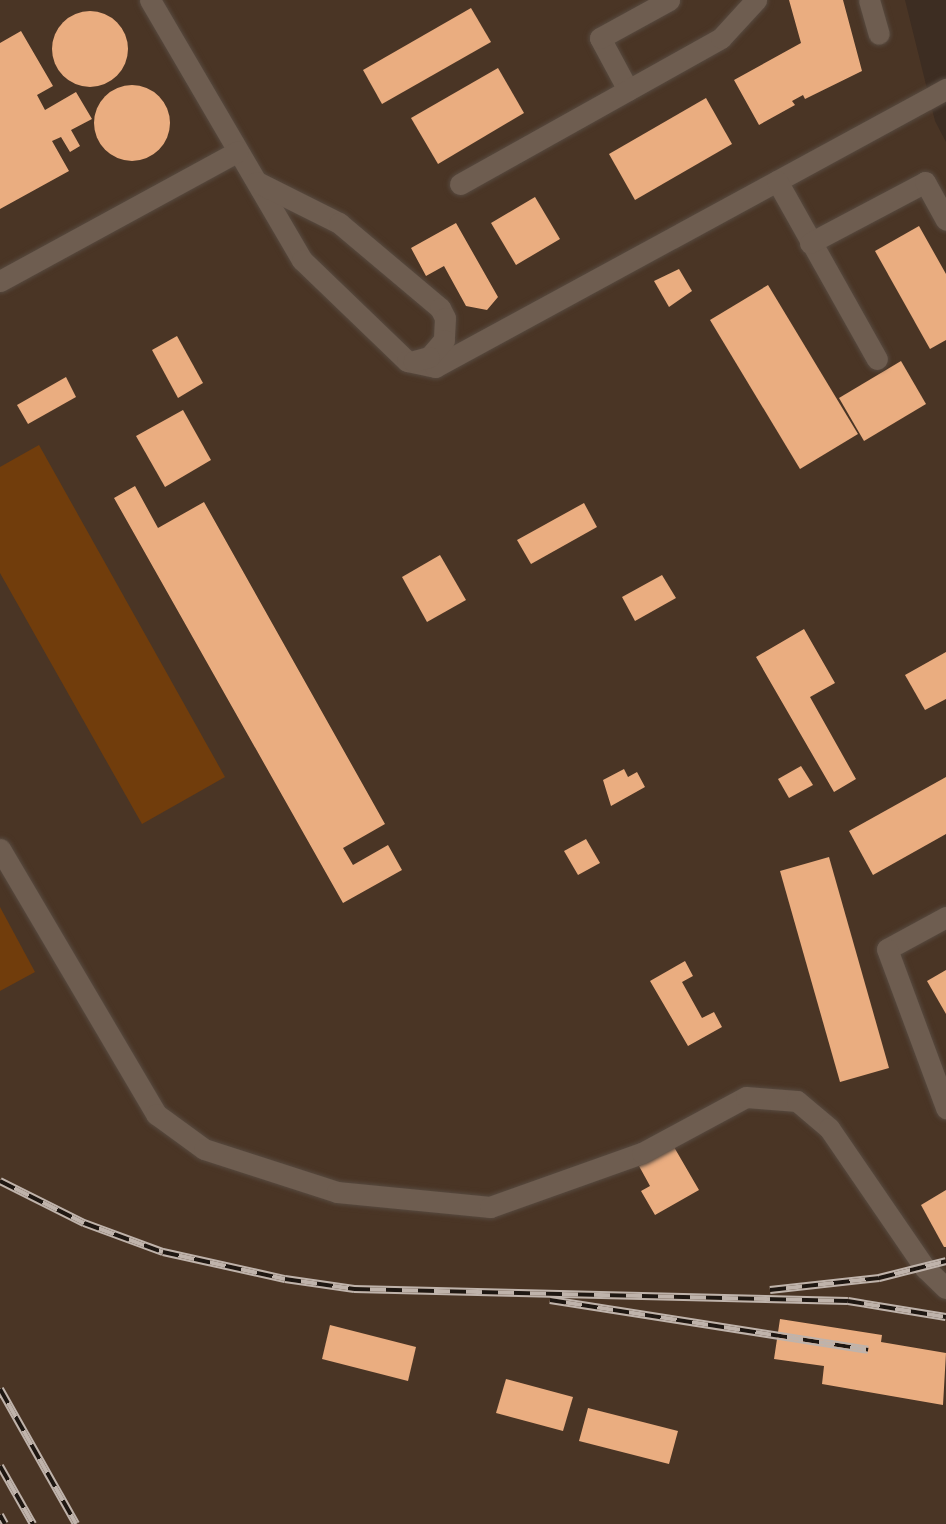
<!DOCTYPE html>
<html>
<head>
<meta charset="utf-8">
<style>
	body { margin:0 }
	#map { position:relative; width:946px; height:1524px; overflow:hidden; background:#3d2d22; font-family:"Nunito Sans",sans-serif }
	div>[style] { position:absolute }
	.built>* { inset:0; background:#4a3525 }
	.water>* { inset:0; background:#713d0c }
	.building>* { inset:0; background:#eaad80 }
	.round { border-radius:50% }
	.roads { filter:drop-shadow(0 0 2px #574a40) drop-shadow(0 0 2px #574a40) }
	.minor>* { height:21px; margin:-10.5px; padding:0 10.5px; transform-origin:10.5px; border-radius:10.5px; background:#6e5d50 }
	.rail>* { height:8px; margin-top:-4px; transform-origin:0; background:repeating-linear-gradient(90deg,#1e1712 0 16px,#bfb3ab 0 32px); box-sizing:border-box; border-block:2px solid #bfb3ab }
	span { translate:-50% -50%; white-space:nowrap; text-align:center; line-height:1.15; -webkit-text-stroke:7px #1e1712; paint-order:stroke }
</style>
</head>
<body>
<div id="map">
	<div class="built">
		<i style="clip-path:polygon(0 0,905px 0,935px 121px,946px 142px,946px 1524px,0 1524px)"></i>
	</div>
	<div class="water">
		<i style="clip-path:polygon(39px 445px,225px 777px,142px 824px,0 573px,0 467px)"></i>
		<i style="clip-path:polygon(0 907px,35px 972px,0 991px)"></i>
	</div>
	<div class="building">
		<i style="clip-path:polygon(789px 0,843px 0,862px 71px,805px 99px,803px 95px,792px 101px,795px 105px,759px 125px,734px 80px,801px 43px)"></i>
		<i style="clip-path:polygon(471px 8px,491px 42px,382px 104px,363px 70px)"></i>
		<i class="round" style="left:52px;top:11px;width:76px;height:76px"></i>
		<i style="clip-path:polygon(21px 31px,53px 86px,37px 95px,45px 110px,76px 92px,92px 119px,71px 130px,80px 146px,70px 152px,61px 137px,52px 141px,69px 171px,0 209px,0 43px)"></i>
		<i style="clip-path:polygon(498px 68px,524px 113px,438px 164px,411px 118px)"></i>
		<i class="round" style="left:94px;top:85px;width:76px;height:76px"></i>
		<i style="clip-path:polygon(706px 98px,732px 144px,635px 200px,609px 154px)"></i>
		<i style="clip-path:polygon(535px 197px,560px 239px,516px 265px,491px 223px)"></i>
		<i style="clip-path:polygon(456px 223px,498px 297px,487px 310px,466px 306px,444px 266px,426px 276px,411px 248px)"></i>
		<i style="clip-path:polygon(919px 226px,946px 274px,946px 340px,930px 349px,875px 251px)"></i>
		<i style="clip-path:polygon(679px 269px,692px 291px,669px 307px,654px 281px)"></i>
		<i style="clip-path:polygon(768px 285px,858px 434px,800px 469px,710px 320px)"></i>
		<i style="clip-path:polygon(177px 336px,203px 383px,178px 398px,152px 350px)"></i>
		<i style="clip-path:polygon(901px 361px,926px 404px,864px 441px,839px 398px)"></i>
		<i style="clip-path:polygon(66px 377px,76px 397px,28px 424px,17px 405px)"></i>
		<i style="clip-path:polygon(183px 410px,211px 460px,165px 487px,136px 436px)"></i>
		<i style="clip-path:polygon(135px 486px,158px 528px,204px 502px,385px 824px,343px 848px,353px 865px,388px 845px,402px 870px,343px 903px,114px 498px)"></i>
		<i style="clip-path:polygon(584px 503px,597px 527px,531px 564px,517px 540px)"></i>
		<i style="clip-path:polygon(440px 555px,466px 600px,427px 622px,402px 577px)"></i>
		<i style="clip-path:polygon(662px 575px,676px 598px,635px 621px,622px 597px)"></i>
		<i style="clip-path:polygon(804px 629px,835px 683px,810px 697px,856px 779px,834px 792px,756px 657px)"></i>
		<i style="clip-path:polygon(946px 652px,946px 699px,925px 710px,905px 675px)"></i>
		<i style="clip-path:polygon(801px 766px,813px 785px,789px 798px,778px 779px)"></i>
		<i style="clip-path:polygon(624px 769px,628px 777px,637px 772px,645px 787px,611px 806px,603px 780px)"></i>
		<i style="clip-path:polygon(946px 777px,946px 834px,873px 875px,849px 831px)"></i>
		<i style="clip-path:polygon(586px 839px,600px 863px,578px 875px,564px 851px)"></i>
		<i style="clip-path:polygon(829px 857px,889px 1068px,840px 1082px,780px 871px)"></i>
		<i style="clip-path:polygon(685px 961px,693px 976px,682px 982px,702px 1018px,714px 1012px,722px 1027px,688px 1046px,650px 981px)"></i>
		<i style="clip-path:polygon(946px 970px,946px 1014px,927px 981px)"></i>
		<i style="clip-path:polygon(674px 1147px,699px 1190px,655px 1215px,641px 1191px,650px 1186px,639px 1166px)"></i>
		<i style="clip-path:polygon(946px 1190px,946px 1247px,944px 1247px,921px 1205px)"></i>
		<i style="clip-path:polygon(780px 1319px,882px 1335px,881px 1342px,946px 1353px,943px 1405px,822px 1384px,824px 1366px,774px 1359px)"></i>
		<i style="clip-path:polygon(330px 1325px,416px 1347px,408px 1381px,322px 1359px)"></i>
		<i style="clip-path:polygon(506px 1379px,573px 1397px,563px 1431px,496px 1413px)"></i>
		<i style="clip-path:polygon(588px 1408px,678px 1431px,669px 1464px,579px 1441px)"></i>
	</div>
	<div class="roads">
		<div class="minor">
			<i style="left:150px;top:0;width:301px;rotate:59.7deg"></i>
			<i style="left:302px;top:260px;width:146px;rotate:43.9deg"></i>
			<i style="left:407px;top:361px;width:29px;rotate:12deg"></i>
			<i style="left:435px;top:367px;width:582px;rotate:-28.55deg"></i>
			<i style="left:869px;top:0;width:35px;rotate:74deg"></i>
			<i style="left:628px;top:90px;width:59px;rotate:-118.3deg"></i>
			<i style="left:600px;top:38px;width:79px;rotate:-28.8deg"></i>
			<i style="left:777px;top:181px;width:204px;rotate:60.7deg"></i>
			<i style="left:257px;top:182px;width:92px;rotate:26.6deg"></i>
			<i style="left:339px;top:223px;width:132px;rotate:40.1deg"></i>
			<i style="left:440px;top:308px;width:11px;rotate:63deg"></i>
			<i style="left:445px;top:318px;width:22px;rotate:93deg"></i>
			<i style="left:444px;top:340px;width:23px;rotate:131deg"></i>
			<i style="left:429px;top:357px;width:16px;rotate:165deg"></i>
			<i style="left:460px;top:184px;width:299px;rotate:-29.2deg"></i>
			<i style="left:721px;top:38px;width:52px;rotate:-47.4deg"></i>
			<i style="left:810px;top:243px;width:130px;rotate:-27.9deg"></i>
			<i style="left:925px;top:182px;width:43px;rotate:61.1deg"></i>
			<i style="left:0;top:281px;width:271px;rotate:-28.6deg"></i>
			<i style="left:0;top:849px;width:308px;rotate:59.5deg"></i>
			<i style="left:156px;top:1114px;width:59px;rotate:36.1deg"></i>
			<i style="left:204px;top:1149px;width:140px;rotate:17.9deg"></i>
			<i style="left:337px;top:1192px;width:154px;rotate:5.6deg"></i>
			<i style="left:490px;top:1207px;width:161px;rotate:-19.6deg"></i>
			<i style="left:642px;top:1153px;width:118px;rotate:-28.3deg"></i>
			<i style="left:746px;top:1097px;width:51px;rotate:4.5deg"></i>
			<i style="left:797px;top:1101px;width:42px;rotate:40.2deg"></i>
			<i style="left:829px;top:1128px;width:170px;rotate:55.6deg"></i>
			<i style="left:925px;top:1268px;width:29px;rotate:44deg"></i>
			<i style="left:946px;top:917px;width:67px;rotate:151.5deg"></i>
			<i style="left:887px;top:949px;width:170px;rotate:69.6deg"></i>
		</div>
	</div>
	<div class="rail">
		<i style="left:0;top:1181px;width:94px;rotate:26.6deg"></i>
		<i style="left:84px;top:1223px;width:84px;rotate:20.2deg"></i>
		<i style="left:163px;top:1252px;width:125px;rotate:12.5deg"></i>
		<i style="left:285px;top:1279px;width:70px;rotate:8.2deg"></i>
		<i style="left:354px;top:1289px;width:494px;rotate:1.4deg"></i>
		<i style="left:848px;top:1301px;width:99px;rotate:9.3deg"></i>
		<i style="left:770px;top:1290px;width:110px;rotate:-6.3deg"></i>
		<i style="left:879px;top:1278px;width:69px;rotate:-14.2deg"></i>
		<i style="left:550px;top:1300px;width:322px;rotate:8.9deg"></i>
		<i style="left:0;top:1389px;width:155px;rotate:60.6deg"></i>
		<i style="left:0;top:1466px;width:67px;rotate:60.4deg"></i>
		<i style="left:0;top:1515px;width:10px;rotate:61deg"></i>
	</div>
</div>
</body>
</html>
